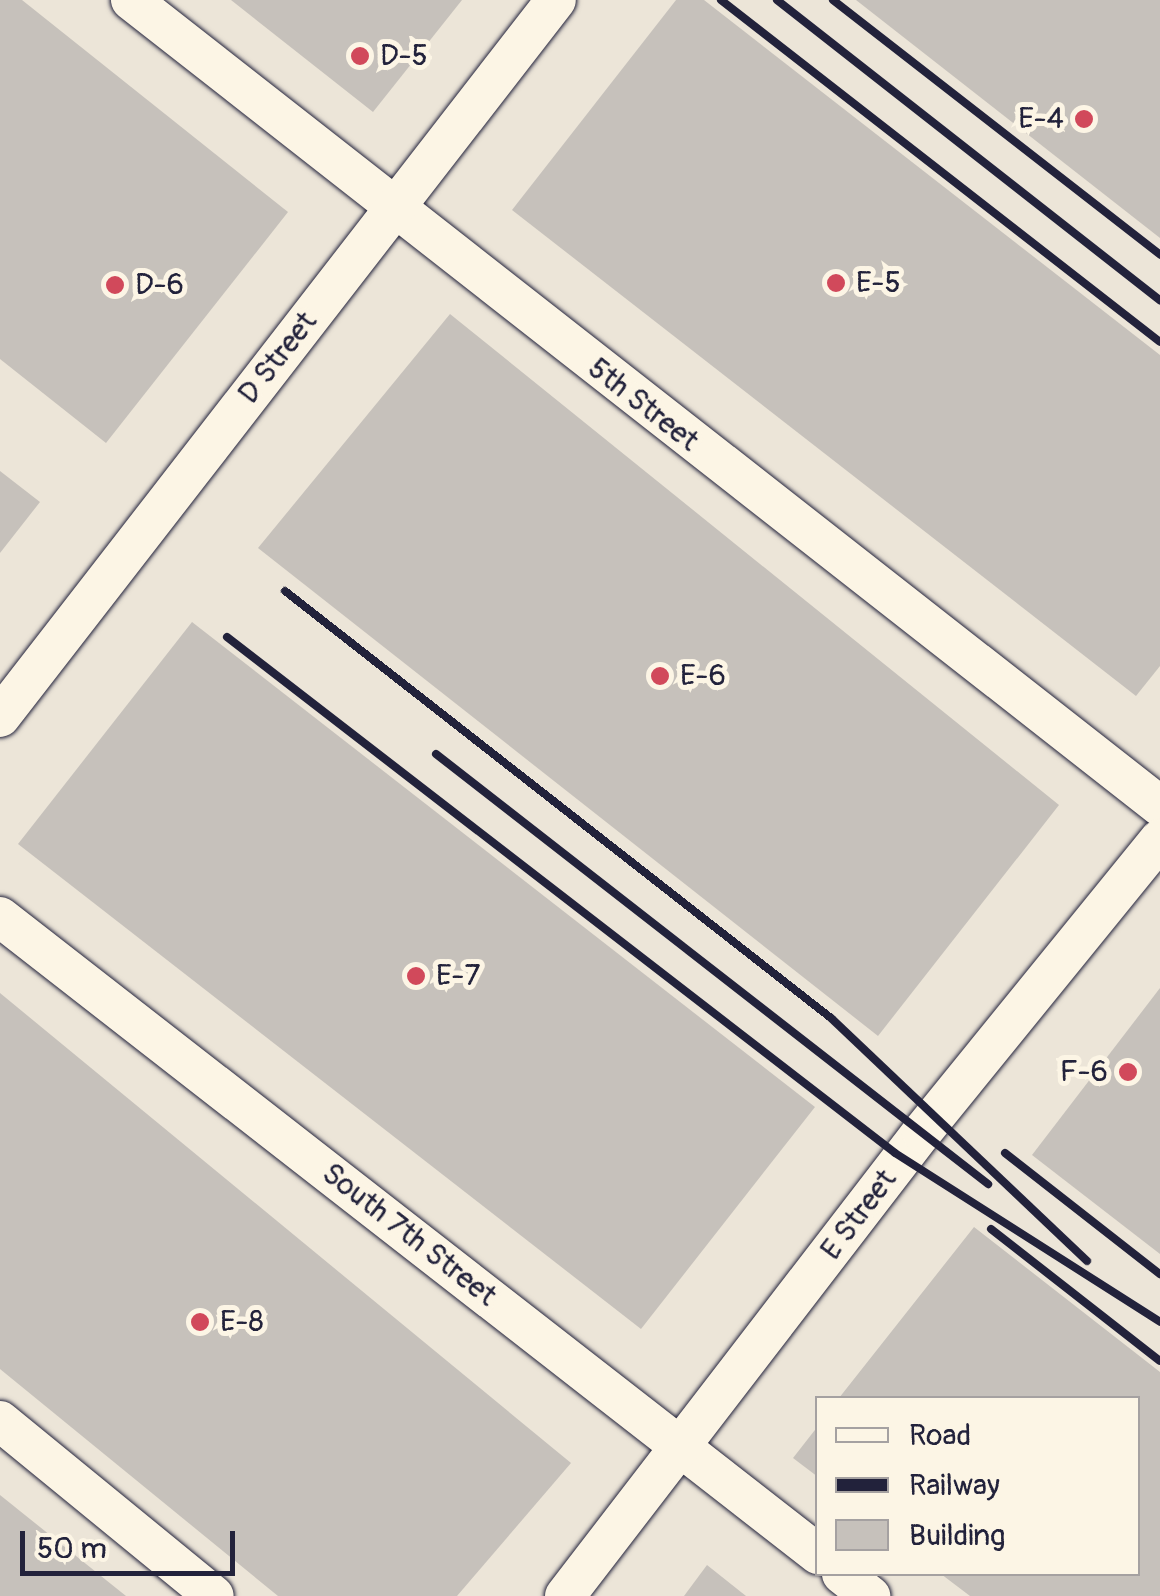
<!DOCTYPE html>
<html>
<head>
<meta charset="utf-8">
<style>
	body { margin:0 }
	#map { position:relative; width:1160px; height:1596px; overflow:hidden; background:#fcf5e5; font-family:Pangolin,sans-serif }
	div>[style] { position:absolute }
	.built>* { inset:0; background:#ece5d8 }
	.building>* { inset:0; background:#c6c1bb }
	.roads { filter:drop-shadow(0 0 2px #22223b) drop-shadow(0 0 2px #22223b) }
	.minor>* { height:40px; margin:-20px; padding:0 20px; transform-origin:20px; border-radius:20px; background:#fcf5e5 }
	.rail>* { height:8px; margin:-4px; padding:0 4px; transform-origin:4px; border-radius:4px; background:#22223b }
	.dots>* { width:28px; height:28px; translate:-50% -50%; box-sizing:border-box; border:5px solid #fcf5e5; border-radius:50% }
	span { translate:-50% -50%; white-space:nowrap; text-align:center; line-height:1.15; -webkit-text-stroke:10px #fcf5e5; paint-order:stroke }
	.poi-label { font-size:30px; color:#22223b }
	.left { translate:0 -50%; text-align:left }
	.right { translate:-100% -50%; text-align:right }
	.street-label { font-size:30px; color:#22223b }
	.legend { position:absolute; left:815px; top:1396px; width:325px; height:180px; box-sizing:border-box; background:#fcf5e5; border:2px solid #a5a1a1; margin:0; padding:12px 18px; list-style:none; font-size:30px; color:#22223b }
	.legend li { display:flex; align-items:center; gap:20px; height:50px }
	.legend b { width:50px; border:2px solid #a5a1a1 }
	.scale { position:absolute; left:20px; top:1531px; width:215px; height:45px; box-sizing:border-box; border:5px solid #22223b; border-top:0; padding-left:12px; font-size:30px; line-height:35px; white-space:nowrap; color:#22223b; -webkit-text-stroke:8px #fcf5e5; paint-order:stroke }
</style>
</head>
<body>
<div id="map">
	<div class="built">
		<i style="clip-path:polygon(evenodd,0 0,1160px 0,1160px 1596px,0 1596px,0 0,818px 1398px,1138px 1398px,1138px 1574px,818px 1574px,818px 1398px)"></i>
	</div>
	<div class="building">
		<i style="clip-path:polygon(0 0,22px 0,288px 212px,106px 443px,0 359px)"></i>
		<i style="clip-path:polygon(231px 0,462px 0,373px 112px)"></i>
		<i style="clip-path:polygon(676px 0,704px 0,1160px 355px,1160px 666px,1136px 696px,512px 210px)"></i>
		<i style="clip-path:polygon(856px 0,1160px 0,1160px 238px)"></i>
		<i style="clip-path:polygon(450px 314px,1059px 805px,878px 1036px,258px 548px)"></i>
		<i style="clip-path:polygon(0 471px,40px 502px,0 553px)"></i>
		<i style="clip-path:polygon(192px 622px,815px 1107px,641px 1329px,18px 844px)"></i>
		<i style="clip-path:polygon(1160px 988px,1160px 1254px,1032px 1155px)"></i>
		<i style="clip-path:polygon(0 993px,571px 1463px,457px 1596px,278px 1596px,0 1369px)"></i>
		<i style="clip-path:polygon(974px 1227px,1160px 1372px,1160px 1596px,970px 1596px,941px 1574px,1138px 1574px,1138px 1398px,839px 1398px)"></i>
		<i style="clip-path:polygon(818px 1426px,818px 1477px,793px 1458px)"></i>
		<i style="clip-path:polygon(0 1495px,126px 1596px,0 1596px)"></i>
		<i style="clip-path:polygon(707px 1565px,746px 1596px,684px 1596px)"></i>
	</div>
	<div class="roads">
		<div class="minor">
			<i style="left:131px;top:0;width:1307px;rotate:38.07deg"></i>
			<i style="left:0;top:717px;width:907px;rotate:-52.21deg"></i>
			<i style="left:0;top:917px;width:1037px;rotate:37.91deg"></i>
			<i style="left:0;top:1421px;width:276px;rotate:39.3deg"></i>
			<i style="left:842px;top:1574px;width:36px;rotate:38deg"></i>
			<i style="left:565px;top:1596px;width:585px;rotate:-52.43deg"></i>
			<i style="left:922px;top:1132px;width:377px;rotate:-50.9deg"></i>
		</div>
	</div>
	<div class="rail">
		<i style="left:721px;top:0;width:556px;rotate:37.92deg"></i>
		<i style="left:777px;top:0;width:487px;rotate:38.1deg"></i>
		<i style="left:833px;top:0;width:415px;rotate:37.9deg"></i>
		<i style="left:285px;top:591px;width:693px;rotate:38.03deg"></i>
		<i style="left:831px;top:1018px;width:353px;rotate:43.5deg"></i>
		<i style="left:227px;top:637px;width:844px;rotate:37.68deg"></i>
		<i style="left:895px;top:1153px;width:314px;rotate:32.5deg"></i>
		<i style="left:436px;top:754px;width:700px;rotate:37.92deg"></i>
		<i style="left:1005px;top:1153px;width:197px;rotate:38deg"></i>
		<i style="left:991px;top:1229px;width:214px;rotate:38deg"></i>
	</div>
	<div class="dots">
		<i style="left:360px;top:56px;background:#d1495b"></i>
		<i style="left:1084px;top:119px;background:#d1495b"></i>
		<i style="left:836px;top:283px;background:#d1495b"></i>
		<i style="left:115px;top:285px;background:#d1495b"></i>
		<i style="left:660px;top:676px;background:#d1495b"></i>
		<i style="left:416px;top:976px;background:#d1495b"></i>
		<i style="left:1128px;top:1072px;background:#d1495b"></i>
		<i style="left:200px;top:1322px;background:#d1495b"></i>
	</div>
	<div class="poi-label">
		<span class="left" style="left:380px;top:56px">D-5</span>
		<span class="right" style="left:1064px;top:119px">E-4</span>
		<span class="left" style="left:856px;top:283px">E-5</span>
		<span class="left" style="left:135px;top:285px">D-6</span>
		<span class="left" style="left:680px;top:676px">E-6</span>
		<span class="left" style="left:436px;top:976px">E-7</span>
		<span class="right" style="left:1108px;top:1072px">F-6</span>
		<span class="left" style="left:220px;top:1322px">E-8</span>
	</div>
	<div class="street-label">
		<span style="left:278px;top:358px;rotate:-52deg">D Street</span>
		<span style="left:643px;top:405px;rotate:38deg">5th Street</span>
		<span style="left:859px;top:1215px;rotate:-53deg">E Street</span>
		<span style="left:409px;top:1235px;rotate:38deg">South 7th Street</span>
	</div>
	<ul class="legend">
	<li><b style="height:12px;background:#fcf5e5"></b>Road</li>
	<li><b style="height:12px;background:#22223b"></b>Railway</li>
	<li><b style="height:28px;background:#c6c1bb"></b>Building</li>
	</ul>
	<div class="scale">50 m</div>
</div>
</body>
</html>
